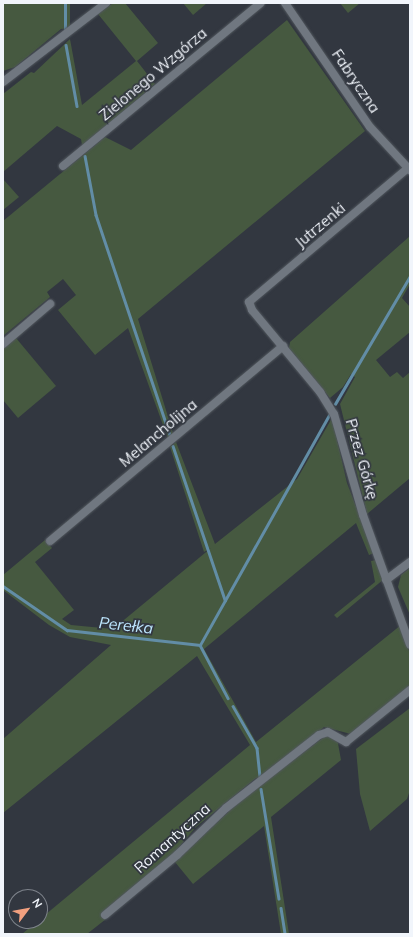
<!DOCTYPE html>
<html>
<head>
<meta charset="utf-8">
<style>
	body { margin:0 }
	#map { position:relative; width:413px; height:937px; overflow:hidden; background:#323740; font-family:Mulish,sans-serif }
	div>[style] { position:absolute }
	.green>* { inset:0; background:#465940 }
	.stream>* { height:2.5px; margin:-1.25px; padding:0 1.25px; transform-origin:1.25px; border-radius:1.25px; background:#628da6 }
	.roads { filter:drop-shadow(0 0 1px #51575d) drop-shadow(0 0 1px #51575d) }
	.street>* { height:8px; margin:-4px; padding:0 4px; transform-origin:4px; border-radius:4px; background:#707780 }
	span { translate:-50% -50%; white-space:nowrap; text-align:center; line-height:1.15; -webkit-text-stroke:3.5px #323740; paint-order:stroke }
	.street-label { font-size:15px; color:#f1f5fb }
	.water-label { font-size:16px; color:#bde6fe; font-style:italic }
	.frame { position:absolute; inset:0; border:4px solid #f1f5fb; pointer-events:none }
	.north { position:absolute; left:8px; top:889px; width:40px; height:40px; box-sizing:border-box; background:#323740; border:1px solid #7e838b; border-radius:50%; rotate:58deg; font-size:11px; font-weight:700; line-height:16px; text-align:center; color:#f1f5fb }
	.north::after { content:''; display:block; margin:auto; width:14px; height:18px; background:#f2a07f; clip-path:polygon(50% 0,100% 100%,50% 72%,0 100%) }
</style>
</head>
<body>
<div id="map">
	<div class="green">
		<i style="clip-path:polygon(3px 3px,70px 3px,70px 28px,61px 29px,15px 67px,3px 71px)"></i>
		<i style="clip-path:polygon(113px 3px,125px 3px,158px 43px,137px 61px,155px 84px,87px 143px,82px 145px,81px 139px,57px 126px,3px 172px,3px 94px,31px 72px,34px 73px,70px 39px,82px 105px,136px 61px,98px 14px)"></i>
		<i style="clip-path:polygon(183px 3px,207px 3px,193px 15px)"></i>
		<i style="clip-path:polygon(340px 3px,360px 3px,348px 13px)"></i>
		<i style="clip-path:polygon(287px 20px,365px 131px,138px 319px,173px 433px,168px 439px,128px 328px,95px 355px,58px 310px,76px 295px,63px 279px,47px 292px,50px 297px,3px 336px,3px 221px,105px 137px,131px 150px)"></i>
		<i style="clip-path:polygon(3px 179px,19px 197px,3px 210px)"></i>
		<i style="clip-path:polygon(410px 236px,410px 284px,402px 298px,410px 307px,410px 332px,376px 360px,390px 377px,397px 372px,403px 378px,410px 372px,410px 478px,367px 514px,340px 404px,355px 377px,351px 374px,343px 387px,330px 398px,289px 348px,290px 342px)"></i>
		<i style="clip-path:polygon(16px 338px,56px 386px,18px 418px,3px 400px,3px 349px)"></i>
		<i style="clip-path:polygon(332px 418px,347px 483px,374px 553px,369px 555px,356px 523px,204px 649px,256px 742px,401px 625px,410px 654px,410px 686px,351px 734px,324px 727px,265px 777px,256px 778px,196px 827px,172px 855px,102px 914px,106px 919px,87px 934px,22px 934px,250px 745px,197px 656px,3px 813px,3px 739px,111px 645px,70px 637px,49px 625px,3px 590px,3px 575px,45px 540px,52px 548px,35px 562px,74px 610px,62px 619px,71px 625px,113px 629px,211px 548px,204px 552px,170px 447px,176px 442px,215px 544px,297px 479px)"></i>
		<i style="clip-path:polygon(376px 560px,384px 579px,337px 618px,334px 615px,375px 582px,371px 561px)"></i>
		<i style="clip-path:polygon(410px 568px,410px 615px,398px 587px,401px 575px)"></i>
		<i style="clip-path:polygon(410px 708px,410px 790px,407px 799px,370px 831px,360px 794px,356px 749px)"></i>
		<i style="clip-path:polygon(328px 734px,337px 738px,341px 760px,271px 817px,289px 934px,281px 934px,264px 826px,193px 884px,175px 862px,244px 797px)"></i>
	</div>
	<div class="stream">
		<i style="left:65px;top:29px;width:26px;rotate:-90deg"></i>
		<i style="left:66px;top:45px;width:62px;rotate:79.8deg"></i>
		<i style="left:85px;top:156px;width:60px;rotate:79.4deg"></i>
		<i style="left:96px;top:215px;width:232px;rotate:71.4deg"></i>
		<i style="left:335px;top:404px;width:148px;rotate:-59.6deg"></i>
		<i style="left:173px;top:446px;width:163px;rotate:71.3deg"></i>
		<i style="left:3px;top:586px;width:78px;rotate:34.5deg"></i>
		<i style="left:67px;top:630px;width:134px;rotate:6.4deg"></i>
		<i style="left:200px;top:645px;width:60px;rotate:62.2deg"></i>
		<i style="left:200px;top:645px;width:264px;rotate:-60.7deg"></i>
		<i style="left:233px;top:706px;width:48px;rotate:60.3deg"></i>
		<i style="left:257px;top:748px;width:28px;rotate:84deg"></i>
		<i style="left:261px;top:789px;width:111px;rotate:80.7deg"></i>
		<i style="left:281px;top:908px;width:26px;rotate:81deg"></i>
	</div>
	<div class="roads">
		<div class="street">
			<i style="left:285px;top:3px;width:150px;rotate:55.6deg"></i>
			<i style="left:370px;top:127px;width:59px;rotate:47.1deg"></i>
			<i style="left:3px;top:82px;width:130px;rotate:-37.5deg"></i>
			<i style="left:63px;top:166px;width:256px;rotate:-39.5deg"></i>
			<i style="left:408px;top:168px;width:208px;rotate:139.9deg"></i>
			<i style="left:249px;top:302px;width:9px;rotate:69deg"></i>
			<i style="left:252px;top:310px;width:107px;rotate:50.3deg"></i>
			<i style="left:320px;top:392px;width:26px;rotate:58deg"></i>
			<i style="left:334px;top:414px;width:105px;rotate:74deg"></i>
			<i style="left:363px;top:515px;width:138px;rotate:70.1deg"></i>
			<i style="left:3px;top:344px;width:62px;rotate:-40.4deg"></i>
			<i style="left:50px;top:541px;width:304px;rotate:-39.9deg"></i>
			<i style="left:386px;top:580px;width:30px;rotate:-37deg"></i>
			<i style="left:105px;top:915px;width:94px;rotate:-39.8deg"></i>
			<i style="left:177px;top:855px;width:68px;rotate:-43.8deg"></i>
			<i style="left:226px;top:808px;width:118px;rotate:-38.1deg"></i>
			<i style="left:319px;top:735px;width:9px;rotate:-18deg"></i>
			<i style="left:328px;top:732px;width:21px;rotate:29deg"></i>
			<i style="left:346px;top:742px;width:82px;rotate:-39.1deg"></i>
		</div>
	</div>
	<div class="street-label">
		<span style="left:153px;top:74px;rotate:-40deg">Zielonego Wzgórza</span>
		<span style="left:356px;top:81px;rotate:56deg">Fabryczna</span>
		<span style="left:320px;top:225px;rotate:-40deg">Jutrzenki</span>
		<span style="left:158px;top:433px;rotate:-40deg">Melancholijna</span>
		<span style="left:362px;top:459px;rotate:74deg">Przez Górkę</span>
		<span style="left:172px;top:838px;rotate:-42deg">Romantyczna</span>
	</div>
	<div class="water-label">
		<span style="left:126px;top:625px;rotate:6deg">Perełka</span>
	</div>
	<div class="frame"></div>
	<div class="north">N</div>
</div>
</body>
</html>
